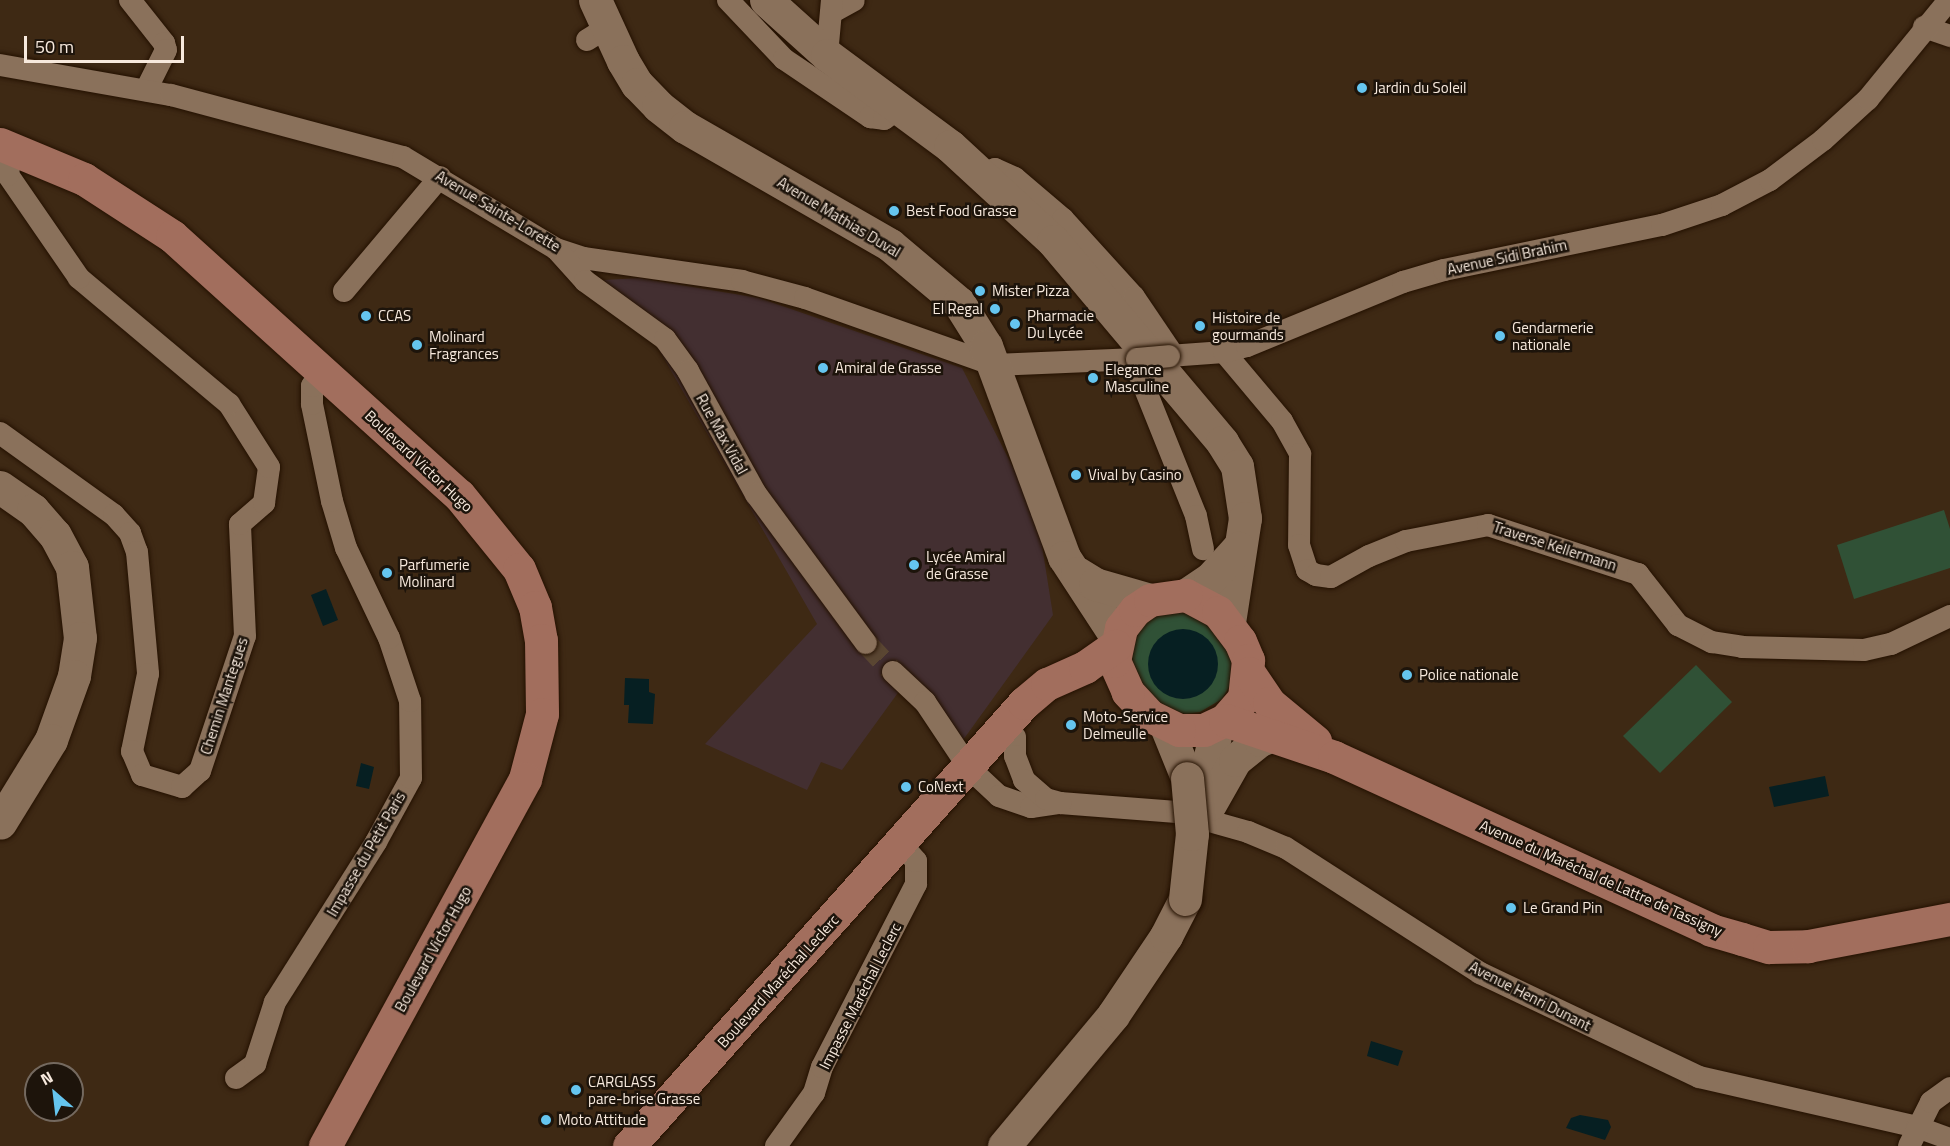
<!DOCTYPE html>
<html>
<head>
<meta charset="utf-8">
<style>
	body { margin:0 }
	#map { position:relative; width:1950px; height:1146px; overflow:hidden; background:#3e2914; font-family:"Titillium Web",sans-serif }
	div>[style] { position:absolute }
	.education>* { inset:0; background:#432f31 }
	.green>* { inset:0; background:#305136 }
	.water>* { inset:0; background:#061f22 }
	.round { border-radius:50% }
	.street-tunnel>* { height:22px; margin-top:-11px; transform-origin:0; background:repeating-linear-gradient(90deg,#5a4632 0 22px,transparent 0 33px) }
	.roads { filter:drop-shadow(0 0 2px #241100) drop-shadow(0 0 2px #241100) }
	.street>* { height:22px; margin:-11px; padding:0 11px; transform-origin:11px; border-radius:11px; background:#8a715b }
	.secondary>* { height:33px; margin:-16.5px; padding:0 16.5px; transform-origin:16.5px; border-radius:16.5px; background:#8a715b }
	.primary>* { height:33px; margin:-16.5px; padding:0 16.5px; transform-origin:16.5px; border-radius:16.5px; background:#a26e5d }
	.bridges { filter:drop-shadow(0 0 2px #241100) drop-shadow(0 0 2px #241100) }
	.street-bridge>* { height:22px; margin:-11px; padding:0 11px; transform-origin:11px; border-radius:11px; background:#8a715b }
	.secondary-bridge>* { height:33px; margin:-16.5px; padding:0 16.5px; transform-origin:16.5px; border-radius:16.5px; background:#8a715b }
	.dots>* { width:16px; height:16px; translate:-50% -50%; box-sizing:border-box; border:3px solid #1d140b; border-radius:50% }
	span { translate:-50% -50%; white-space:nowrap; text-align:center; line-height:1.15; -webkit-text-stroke:5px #1d140b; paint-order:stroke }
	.poi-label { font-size:15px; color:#f7e9dd }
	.left { translate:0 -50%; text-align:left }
	.right { translate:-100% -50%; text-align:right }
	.street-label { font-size:15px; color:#f7e9dd }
	.north { position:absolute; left:24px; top:1062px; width:60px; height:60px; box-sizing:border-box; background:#1d140b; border:2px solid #74695f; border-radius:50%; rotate:332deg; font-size:16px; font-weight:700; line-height:24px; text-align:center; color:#f7e9dd }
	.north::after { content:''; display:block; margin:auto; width:21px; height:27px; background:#65c5ef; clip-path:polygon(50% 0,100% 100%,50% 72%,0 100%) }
	.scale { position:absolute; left:24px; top:36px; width:160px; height:27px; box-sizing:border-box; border:3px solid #f7e9dd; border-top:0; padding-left:8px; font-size:18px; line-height:21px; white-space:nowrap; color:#f7e9dd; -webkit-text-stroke:4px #1d140b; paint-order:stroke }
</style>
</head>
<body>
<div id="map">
	<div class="education">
		<i style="clip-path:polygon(639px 278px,759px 298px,962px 368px,1037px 514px,1053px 615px,953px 754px,900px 690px,842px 770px,821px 762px,807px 790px,705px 744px,817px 624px,655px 343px,604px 280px)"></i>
	</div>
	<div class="green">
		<i style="clip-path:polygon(1944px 510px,1950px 529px,1950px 568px,1854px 599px,1837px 545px)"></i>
		<i style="clip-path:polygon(1177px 610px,1192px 613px,1205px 622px,1226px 647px,1231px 661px,1230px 685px,1222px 699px,1200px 712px,1185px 714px,1160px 704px,1146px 690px,1130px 661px,1134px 633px,1149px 617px)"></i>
		<i style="clip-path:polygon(1696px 665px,1732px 702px,1660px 773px,1623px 736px)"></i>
	</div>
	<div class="water">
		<i style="clip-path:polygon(326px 589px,338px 620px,323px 626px,311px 595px)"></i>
		<i class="round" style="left:1148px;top:629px;width:70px;height:70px"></i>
		<i style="clip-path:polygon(625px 678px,649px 679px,649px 692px,655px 694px,653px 724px,628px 723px,629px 705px,624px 705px)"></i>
		<i style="clip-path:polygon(361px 763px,374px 767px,369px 789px,356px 786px)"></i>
		<i style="clip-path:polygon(1825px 776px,1829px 796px,1774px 807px,1769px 787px)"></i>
		<i style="clip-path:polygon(1371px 1041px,1403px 1051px,1398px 1066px,1367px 1056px)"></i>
		<i style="clip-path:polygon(1580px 1115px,1608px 1120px,1611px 1127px,1605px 1140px,1566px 1128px,1571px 1118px)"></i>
	</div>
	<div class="street-tunnel">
		<i style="left:866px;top:643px;width:40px;rotate:47deg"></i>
	</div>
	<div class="roads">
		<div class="street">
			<i style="left:130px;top:0;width:55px;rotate:51.7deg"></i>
			<i style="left:164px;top:43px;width:7px;rotate:74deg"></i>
			<i style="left:166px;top:50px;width:45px;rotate:116.6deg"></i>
			<i style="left:728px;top:0;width:81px;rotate:46.5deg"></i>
			<i style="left:784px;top:59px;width:104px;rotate:34deg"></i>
			<i style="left:870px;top:117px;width:14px;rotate:8deg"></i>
			<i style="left:884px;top:119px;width:19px;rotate:-36deg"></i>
			<i style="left:831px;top:13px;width:26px;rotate:-29deg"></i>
			<i style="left:1924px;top:27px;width:28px;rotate:19deg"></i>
			<i style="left:587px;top:40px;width:25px;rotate:-32deg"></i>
			<i style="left:827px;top:55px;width:55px;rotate:-84.8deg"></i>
			<i style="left:0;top:65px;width:174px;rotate:10deg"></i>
			<i style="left:171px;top:95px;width:240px;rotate:15deg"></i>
			<i style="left:403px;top:157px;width:179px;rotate:31deg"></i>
			<i style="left:556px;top:249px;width:28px;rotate:18deg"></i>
			<i style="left:583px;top:258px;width:161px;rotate:8.2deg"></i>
			<i style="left:742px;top:281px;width:65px;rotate:15.1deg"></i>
			<i style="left:805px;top:298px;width:201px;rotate:19.5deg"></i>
			<i style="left:994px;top:365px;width:143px;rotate:-2.4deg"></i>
			<i style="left:982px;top:174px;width:14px;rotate:-21deg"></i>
			<i style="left:995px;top:169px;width:22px;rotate:24deg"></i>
			<i style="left:1015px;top:178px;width:63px;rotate:40.5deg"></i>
			<i style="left:1063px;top:219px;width:105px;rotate:47.7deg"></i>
			<i style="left:1134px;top:297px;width:71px;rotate:55.9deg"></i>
			<i style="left:557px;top:250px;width:42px;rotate:47.9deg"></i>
			<i style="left:585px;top:281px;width:99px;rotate:35.9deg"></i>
			<i style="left:665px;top:339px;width:39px;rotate:54deg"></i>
			<i style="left:688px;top:371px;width:141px;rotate:61.1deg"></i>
			<i style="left:756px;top:494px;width:185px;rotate:53.6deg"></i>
			<i style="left:344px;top:291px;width:149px;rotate:-49.9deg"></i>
			<i style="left:1224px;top:352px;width:90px;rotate:50deg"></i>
			<i style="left:1282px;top:421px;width:38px;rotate:61deg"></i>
			<i style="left:1300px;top:454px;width:91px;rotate:90.6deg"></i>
			<i style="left:1299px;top:545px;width:26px;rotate:72deg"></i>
			<i style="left:1307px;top:570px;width:10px;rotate:29deg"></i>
			<i style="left:1316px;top:575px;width:15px;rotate:8deg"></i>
			<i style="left:1331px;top:577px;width:43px;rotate:-28.9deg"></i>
			<i style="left:1369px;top:556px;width:40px;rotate:-22deg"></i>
			<i style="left:1406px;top:541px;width:84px;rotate:-11deg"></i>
			<i style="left:1488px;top:525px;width:158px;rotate:18.1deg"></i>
			<i style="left:1638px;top:574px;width:65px;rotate:51.9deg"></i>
			<i style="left:1678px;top:625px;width:38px;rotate:27deg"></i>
			<i style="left:1712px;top:642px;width:30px;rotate:9deg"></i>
			<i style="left:1742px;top:647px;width:122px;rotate:1.4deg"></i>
			<i style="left:1864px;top:650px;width:28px;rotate:-13deg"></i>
			<i style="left:1891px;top:644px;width:65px;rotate:-25.4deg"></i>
			<i style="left:1169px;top:356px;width:55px;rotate:-4.2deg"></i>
			<i style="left:1224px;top:352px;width:24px;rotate:-15deg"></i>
			<i style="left:1247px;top:346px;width:169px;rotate:-22.3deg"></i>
			<i style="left:1403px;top:282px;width:43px;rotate:-16.3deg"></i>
			<i style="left:1444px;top:270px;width:223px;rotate:-11.7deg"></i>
			<i style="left:1662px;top:225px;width:63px;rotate:-18.4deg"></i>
			<i style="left:1722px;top:205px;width:54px;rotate:-27.5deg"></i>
			<i style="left:1770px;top:180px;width:66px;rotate:-37deg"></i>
			<i style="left:1823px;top:140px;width:61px;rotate:-42.3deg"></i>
			<i style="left:1868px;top:99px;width:128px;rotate:-50.7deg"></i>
			<i style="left:1133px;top:359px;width:169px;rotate:68.1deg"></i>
			<i style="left:1196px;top:516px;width:34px;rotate:78deg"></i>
			<i style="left:0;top:433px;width:140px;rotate:35.7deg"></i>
			<i style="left:114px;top:515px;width:24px;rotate:48deg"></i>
			<i style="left:130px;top:533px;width:20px;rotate:70deg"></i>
			<i style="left:137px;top:552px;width:122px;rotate:84.8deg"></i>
			<i style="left:148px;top:674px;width:79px;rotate:101.7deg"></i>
			<i style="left:132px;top:751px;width:26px;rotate:67deg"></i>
			<i style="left:142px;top:775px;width:42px;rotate:16.7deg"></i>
			<i style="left:182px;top:787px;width:24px;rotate:-42deg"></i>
			<i style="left:200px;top:771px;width:142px;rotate:-71.6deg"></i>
			<i style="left:245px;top:636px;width:112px;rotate:-92.6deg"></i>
			<i style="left:240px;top:524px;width:32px;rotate:-41deg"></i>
			<i style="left:264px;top:503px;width:36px;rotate:-82deg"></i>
			<i style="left:269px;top:467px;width:75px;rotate:-122.4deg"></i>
			<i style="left:229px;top:404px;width:196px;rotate:-140deg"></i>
			<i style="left:79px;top:278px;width:125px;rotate:-124.6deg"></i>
			<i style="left:8px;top:175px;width:26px;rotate:-83deg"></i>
			<i style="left:893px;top:672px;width:44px;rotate:43.2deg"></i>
			<i style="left:925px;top:702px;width:79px;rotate:56.3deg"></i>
			<i style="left:969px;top:768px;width:41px;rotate:43deg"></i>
			<i style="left:999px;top:796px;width:34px;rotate:19deg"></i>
			<i style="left:1031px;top:807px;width:29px;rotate:-8deg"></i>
			<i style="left:1060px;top:803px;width:117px;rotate:4.4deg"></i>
			<i style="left:1177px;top:812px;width:74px;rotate:15.7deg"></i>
			<i style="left:1248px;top:832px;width:41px;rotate:22.8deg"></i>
			<i style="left:1286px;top:848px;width:231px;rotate:32.8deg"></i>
			<i style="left:1480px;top:973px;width:242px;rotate:25.4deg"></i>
			<i style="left:1699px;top:1077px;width:224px;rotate:12.9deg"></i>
			<i style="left:1917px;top:1127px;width:35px;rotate:20deg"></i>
			<i style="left:1015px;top:737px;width:19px;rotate:90deg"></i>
			<i style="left:1015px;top:756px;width:26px;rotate:69deg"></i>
			<i style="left:1024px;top:780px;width:29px;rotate:41deg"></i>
			<i style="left:1046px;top:799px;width:15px;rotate:16deg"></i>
			<i style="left:236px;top:1078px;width:24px;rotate:-36deg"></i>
			<i style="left:255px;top:1064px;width:65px;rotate:-72.1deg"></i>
			<i style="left:275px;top:1002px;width:189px;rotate:-57.7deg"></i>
			<i style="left:376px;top:842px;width:73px;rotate:-61.3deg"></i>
			<i style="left:411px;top:778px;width:77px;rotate:-90.7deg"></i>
			<i style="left:410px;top:701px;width:66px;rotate:-108.4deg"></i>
			<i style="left:389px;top:638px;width:100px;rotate:-115.5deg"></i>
			<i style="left:346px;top:548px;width:49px;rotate:-106.6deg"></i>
			<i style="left:332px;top:501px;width:99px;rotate:-101.7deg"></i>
			<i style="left:312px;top:404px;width:18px;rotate:-90deg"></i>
			<i style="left:312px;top:386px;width:18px;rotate:-56deg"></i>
			<i style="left:776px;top:1146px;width:65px;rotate:-54.4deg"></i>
			<i style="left:814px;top:1093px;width:27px;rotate:-73deg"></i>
			<i style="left:822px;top:1067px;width:206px;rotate:-62.8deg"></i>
			<i style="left:916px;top:884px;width:23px;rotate:-90deg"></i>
			<i style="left:916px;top:861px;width:23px;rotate:-131deg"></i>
			<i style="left:1909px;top:1146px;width:49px;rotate:-63.4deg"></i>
			<i style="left:1931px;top:1102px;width:24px;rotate:-36deg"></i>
		</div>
		<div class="secondary">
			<i style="left:595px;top:0;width:67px;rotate:65.3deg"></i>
			<i style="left:623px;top:61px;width:27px;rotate:59deg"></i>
			<i style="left:637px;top:84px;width:30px;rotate:46deg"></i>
			<i style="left:658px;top:106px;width:34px;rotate:38deg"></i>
			<i style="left:685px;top:127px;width:237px;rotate:29.9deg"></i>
			<i style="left:890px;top:245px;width:90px;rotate:40deg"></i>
			<i style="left:959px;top:303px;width:51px;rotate:57.9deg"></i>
			<i style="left:986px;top:346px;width:225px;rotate:69.7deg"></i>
			<i style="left:1064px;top:557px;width:97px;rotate:56.8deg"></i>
			<i style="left:766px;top:0;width:82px;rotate:42deg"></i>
			<i style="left:827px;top:55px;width:153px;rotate:36.5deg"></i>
			<i style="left:950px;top:146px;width:140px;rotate:42.7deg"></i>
			<i style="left:1053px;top:241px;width:263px;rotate:49.9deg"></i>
			<i style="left:1222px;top:442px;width:28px;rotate:58deg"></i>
			<i style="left:1237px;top:466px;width:53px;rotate:81.3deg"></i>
			<i style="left:1245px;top:518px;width:106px;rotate:98.7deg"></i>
			<i style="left:0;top:487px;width:40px;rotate:34.9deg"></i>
			<i style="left:33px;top:510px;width:33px;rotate:49deg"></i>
			<i style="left:55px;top:535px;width:36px;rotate:62deg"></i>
			<i style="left:72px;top:567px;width:71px;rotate:83.6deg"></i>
			<i style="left:80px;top:638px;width:38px;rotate:99deg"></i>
			<i style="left:74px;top:676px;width:68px;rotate:109.8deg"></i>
			<i style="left:51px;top:740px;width:97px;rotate:121.6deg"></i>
			<i style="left:1077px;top:573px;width:21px;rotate:31deg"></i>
			<i style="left:1095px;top:584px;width:57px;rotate:16.2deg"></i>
			<i style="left:1186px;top:595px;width:29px;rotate:-34deg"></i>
			<i style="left:1210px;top:579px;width:42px;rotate:-47.9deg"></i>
			<i style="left:1166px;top:726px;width:56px;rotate:68deg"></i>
			<i style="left:1209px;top:802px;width:30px;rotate:-96deg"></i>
			<i style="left:1206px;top:772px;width:49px;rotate:-76deg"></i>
			<i style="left:1210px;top:804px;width:51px;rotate:-60.4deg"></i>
			<i style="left:1235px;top:760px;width:32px;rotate:-39deg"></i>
			<i style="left:1260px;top:740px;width:17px;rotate:-21deg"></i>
			<i style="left:1004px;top:1146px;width:170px;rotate:-50.2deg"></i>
			<i style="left:1113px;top:1015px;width:95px;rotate:-56.1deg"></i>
			<i style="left:1166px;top:936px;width:42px;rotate:-62.8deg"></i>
		</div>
		<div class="primary">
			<i style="left:0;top:144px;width:91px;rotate:22.6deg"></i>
			<i style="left:84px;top:179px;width:105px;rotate:32.9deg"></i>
			<i style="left:172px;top:236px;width:387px;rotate:42.1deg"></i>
			<i style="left:459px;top:495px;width:95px;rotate:51deg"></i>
			<i style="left:519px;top:569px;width:41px;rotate:67.2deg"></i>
			<i style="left:535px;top:607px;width:34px;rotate:80deg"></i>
			<i style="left:541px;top:640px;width:74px;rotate:89.2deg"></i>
			<i style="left:542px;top:714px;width:67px;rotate:104.7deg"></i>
			<i style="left:525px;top:779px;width:418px;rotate:118.6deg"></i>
			<i style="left:1186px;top:595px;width:36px;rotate:28deg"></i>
			<i style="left:1218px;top:612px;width:36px;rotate:53deg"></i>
			<i style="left:1240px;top:641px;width:21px;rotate:67deg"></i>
			<i style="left:1248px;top:660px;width:38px;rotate:96deg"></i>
			<i style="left:1244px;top:698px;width:29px;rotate:131deg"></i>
			<i style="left:1225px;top:720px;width:23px;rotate:155deg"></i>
			<i style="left:1204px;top:730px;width:25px;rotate:180deg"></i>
			<i style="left:1179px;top:730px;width:32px;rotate:-154deg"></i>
			<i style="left:1150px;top:716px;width:33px;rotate:-133deg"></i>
			<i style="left:1128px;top:692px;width:34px;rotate:-114deg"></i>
			<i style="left:1114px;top:661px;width:34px;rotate:-78deg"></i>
			<i style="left:1121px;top:628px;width:23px;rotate:-52deg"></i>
			<i style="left:1135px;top:610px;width:18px;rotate:-34deg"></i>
			<i style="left:1150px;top:600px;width:36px;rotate:-8deg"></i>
			<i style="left:1249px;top:673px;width:36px;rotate:56deg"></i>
			<i style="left:1269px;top:703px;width:60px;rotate:39.6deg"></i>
			<i style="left:1225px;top:720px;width:115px;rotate:18.7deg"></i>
			<i style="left:1334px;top:757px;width:415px;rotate:24.6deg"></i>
			<i style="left:1711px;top:930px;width:32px;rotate:16deg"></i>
			<i style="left:1742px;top:939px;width:28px;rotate:17deg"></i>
			<i style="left:1769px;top:947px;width:39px;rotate:-1deg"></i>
			<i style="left:1808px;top:946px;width:145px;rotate:-10.8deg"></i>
			<i style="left:629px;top:1146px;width:594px;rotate:-48.28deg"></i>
			<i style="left:1024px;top:703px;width:30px;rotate:-40deg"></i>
			<i style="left:1047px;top:684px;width:42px;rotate:-24.1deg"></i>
			<i style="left:1085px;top:667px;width:37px;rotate:-35deg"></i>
		</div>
	</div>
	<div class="bridges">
		<div class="street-bridge">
			<i style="left:1137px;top:359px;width:32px;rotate:-5deg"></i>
		</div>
		<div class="secondary-bridge">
			<i style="left:1185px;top:899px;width:65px;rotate:-83.9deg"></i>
			<i style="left:1192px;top:834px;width:56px;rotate:-95.1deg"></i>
		</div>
	</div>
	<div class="dots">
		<i style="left:1362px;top:88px;background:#65c5ef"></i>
		<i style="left:894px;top:211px;background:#65c5ef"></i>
		<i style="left:980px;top:291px;background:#65c5ef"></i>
		<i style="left:995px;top:309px;background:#65c5ef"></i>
		<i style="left:366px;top:316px;background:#65c5ef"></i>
		<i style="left:1015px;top:324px;background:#65c5ef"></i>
		<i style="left:1200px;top:326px;background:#65c5ef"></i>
		<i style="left:1500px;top:336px;background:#65c5ef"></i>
		<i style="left:417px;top:345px;background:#65c5ef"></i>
		<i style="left:823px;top:368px;background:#65c5ef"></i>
		<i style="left:1093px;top:378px;background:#65c5ef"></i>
		<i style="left:1076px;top:475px;background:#65c5ef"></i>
		<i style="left:914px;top:565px;background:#65c5ef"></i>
		<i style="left:387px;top:573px;background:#65c5ef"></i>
		<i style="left:1407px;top:675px;background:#65c5ef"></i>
		<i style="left:1071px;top:725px;background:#65c5ef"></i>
		<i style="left:906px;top:787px;background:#65c5ef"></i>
		<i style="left:1511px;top:908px;background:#65c5ef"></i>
		<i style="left:576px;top:1090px;background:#65c5ef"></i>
		<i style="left:546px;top:1120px;background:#65c5ef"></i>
	</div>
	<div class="poi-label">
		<span class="left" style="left:1374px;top:88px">Jardin du Soleil</span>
		<span class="left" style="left:906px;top:211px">Best Food Grasse</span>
		<span class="left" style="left:992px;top:291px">Mister Pizza</span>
		<span class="right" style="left:983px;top:309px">El Regal</span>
		<span class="left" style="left:1027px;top:324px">Pharmacie<br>Du Lycée</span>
		<span class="left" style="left:378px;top:316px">CCAS</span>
		<span class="left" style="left:1212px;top:326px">Histoire de<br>gourmands</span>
		<span class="left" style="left:1512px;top:336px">Gendarmerie<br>nationale</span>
		<span class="left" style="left:429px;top:345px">Molinard<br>Fragrances</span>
		<span class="left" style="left:835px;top:368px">Amiral de Grasse</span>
		<span class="left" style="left:1105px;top:378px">Elegance<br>Masculine</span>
		<span class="left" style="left:1088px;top:475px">Vival by Casino</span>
		<span class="left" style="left:926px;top:565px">Lycée Amiral<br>de Grasse</span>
		<span class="left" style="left:399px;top:573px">Parfumerie<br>Molinard</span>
		<span class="left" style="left:1419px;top:675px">Police nationale</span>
		<span class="left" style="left:1083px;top:725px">Moto-Service<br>Delmeulle</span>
		<span class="left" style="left:918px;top:787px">CoNext</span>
		<span class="left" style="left:1523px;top:908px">Le Grand Pin</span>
		<span class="left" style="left:588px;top:1090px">CARGLASS<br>pare-brise Grasse</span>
		<span class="left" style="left:558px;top:1120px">Moto Attitude</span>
	</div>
	<div class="street-label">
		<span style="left:498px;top:211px;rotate:31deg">Avenue Sainte-Lorette</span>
		<span style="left:839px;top:217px;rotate:31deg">Avenue Mathias Duval</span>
		<span style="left:1507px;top:257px;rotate:-12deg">Avenue Sidi Brahim</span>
		<span style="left:722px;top:434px;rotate:61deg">Rue Max Vidal</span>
		<span style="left:419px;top:461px;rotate:43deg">Boulevard Victor Hugo</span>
		<span style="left:1555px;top:546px;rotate:18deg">Traverse Kellermann</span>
		<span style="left:224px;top:696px;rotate:-72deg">Chemin Mantegues</span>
		<span style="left:366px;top:854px;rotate:-60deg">Impasse du Petit Paris</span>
		<span style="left:1601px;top:878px;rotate:24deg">Avenue du Maréchal de Lattre de Tassigny</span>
		<span style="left:433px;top:949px;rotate:-61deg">Boulevard Victor Hugo</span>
		<span style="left:778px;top:981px;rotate:-48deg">Boulevard Maréchal Leclerc</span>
		<span style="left:860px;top:996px;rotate:-63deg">Impasse Maréchal Leclerc</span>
		<span style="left:1530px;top:996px;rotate:27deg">Avenue Henri Dunant</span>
	</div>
	<div class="north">N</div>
	<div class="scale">50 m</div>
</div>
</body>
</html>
